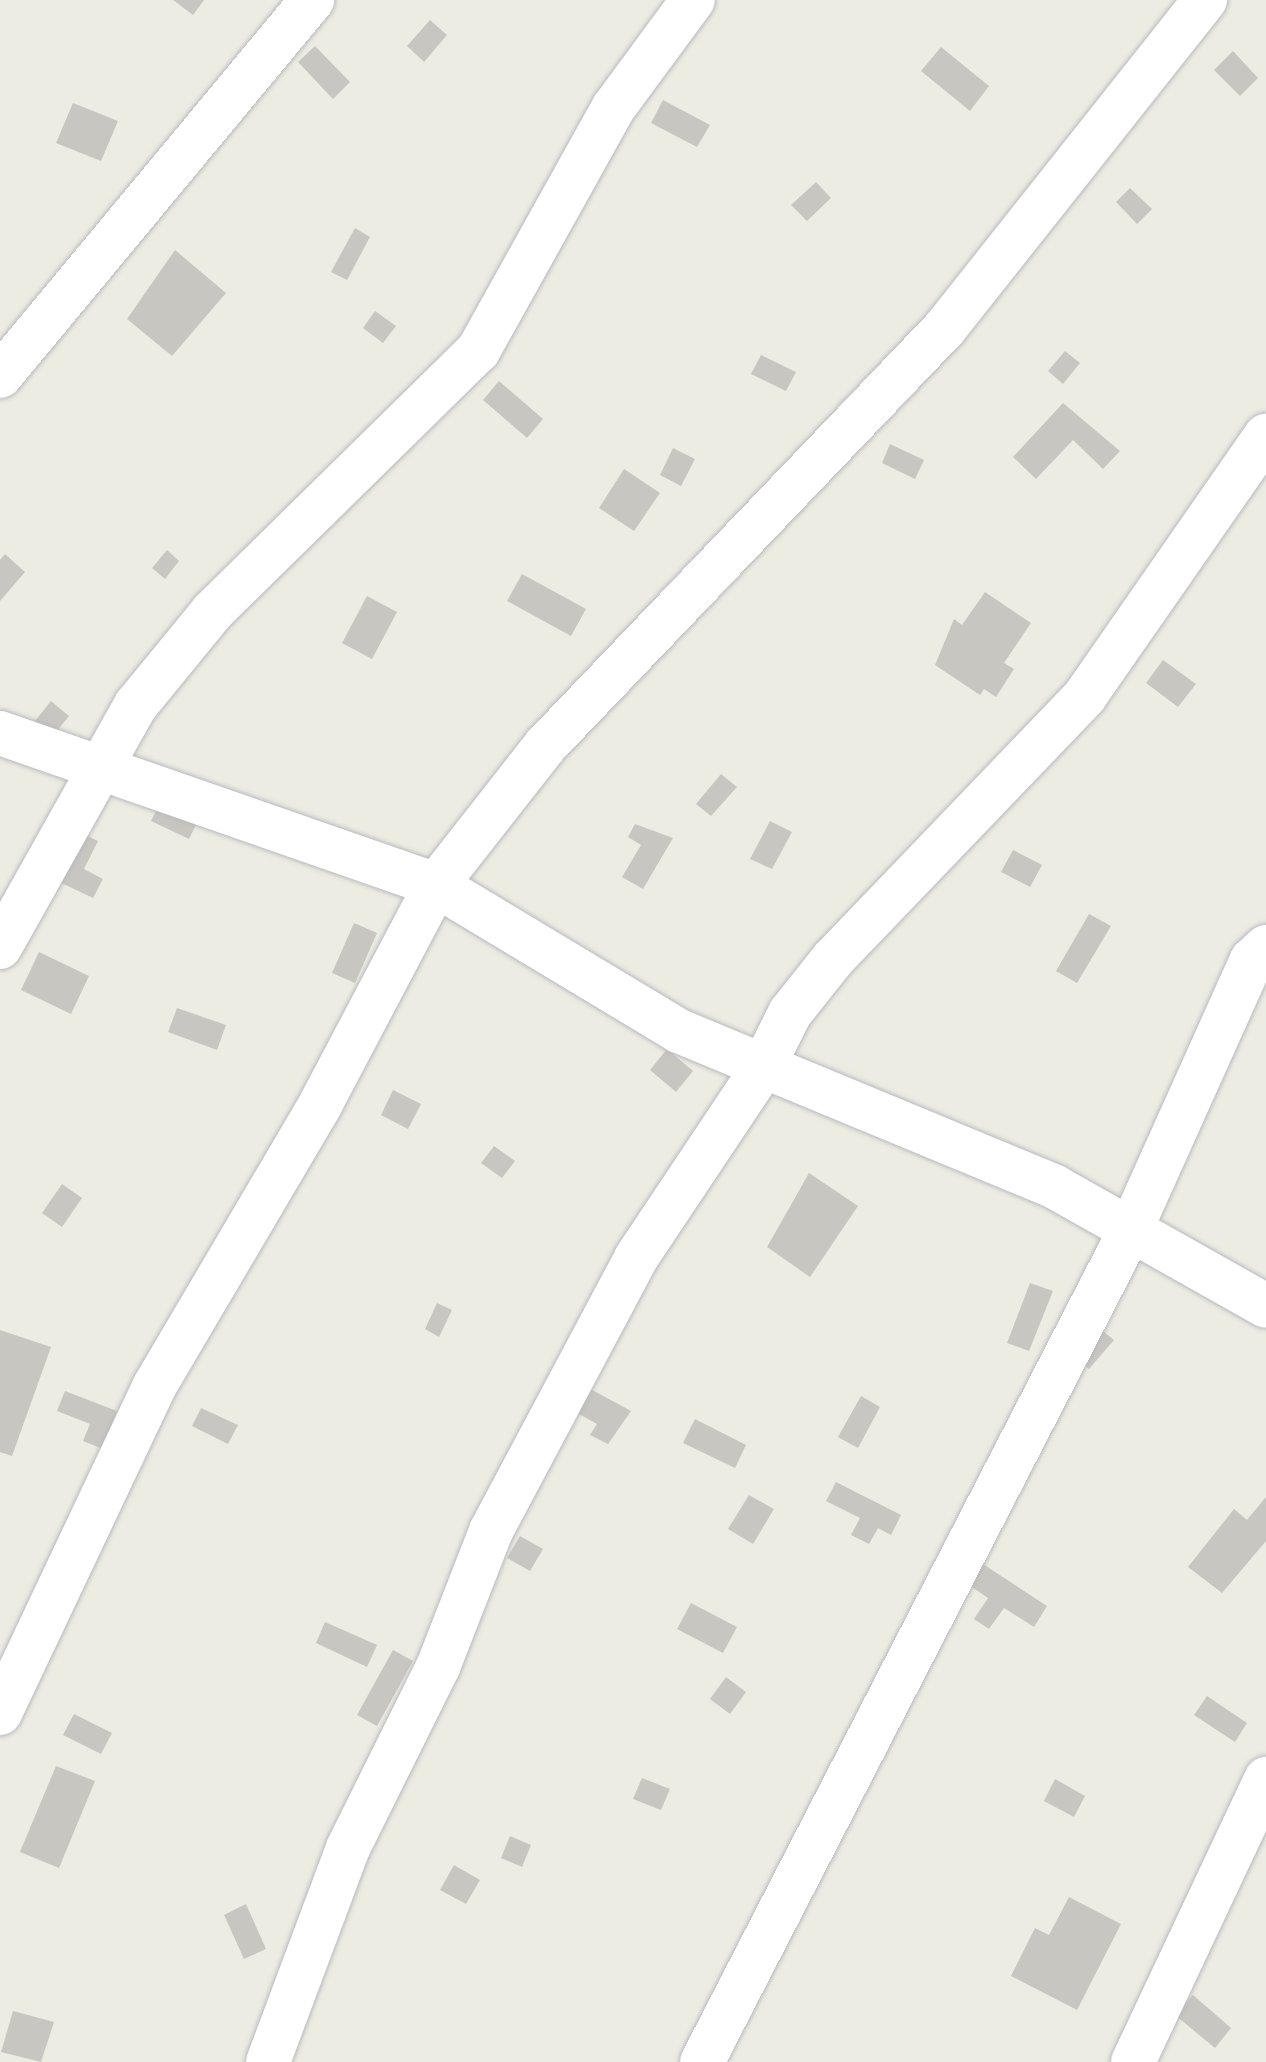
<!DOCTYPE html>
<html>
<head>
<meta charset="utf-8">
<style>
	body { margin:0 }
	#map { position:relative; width:1266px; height:2062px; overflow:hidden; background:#ecece3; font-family:"Open Sans",sans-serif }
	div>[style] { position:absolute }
	.building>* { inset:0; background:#c8c6c0 }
	.roads { filter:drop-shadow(0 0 2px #b8b9be) drop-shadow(0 0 2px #b8b9be) }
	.minor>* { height:44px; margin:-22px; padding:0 22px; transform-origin:22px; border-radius:22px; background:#fff }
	span { translate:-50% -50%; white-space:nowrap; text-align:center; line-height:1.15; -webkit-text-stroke:7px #fff; paint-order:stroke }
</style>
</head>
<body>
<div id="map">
	<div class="building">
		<i style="clip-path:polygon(173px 0,204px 0,193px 15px)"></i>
		<i style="clip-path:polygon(430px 20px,447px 35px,424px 62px,407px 46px)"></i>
		<i style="clip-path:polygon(315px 46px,350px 82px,333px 99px,298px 62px)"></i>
		<i style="clip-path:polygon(941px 47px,989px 86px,970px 111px,921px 71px)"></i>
		<i style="clip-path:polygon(1233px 51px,1258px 78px,1240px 96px,1214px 70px)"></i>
		<i style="clip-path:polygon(663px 100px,710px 125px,697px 147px,651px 123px)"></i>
		<i style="clip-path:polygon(73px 103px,118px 121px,101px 161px,56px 143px)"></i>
		<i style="clip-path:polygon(816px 182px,831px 198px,807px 221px,791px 205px)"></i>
		<i style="clip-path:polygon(1130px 188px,1152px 209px,1137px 224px,1116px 202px)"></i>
		<i style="clip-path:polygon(355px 228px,370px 237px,347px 280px,331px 272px)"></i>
		<i style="clip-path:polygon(175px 250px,226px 293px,172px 356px,127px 319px)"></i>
		<i style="clip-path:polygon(375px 311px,396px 326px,383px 343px,363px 328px)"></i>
		<i style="clip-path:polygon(1065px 351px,1080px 363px,1063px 384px,1048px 371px)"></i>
		<i style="clip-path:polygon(761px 355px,796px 372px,786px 391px,751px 374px)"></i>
		<i style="clip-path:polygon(499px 381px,543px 419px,527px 438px,483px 400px)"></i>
		<i style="clip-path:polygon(1063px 403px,1120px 451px,1103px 469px,1073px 440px,1036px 479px,1013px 457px)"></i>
		<i style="clip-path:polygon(890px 444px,924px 460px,915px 479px,882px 463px)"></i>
		<i style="clip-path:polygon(673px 448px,695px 459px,681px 486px,660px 475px)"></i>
		<i style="clip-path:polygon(624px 469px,660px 493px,634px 531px,599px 508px)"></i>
		<i style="clip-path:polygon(167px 550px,179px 561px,165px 579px,152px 568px)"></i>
		<i style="clip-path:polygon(5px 554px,25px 572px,0 601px,0 560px)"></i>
		<i style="clip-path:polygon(522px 574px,586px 609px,571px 636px,507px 601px)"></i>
		<i style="clip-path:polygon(985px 592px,1031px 623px,1004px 663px,1014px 669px,996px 697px,984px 689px,980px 695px,935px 665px,954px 619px,962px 625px)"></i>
		<i style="clip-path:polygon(367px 596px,397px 612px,372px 659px,342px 643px)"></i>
		<i style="clip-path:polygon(1163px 660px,1196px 684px,1178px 707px,1146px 683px)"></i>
		<i style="clip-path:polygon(51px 701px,69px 716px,49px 741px,31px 726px)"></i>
		<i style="clip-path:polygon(721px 774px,737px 787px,711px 816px,696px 804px)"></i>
		<i style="clip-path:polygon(162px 799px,200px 817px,189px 839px,151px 821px)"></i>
		<i style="clip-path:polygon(770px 821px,792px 832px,772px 869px,750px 859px)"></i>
		<i style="clip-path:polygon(635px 824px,673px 838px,643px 889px,622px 877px,641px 845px,628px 837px)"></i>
		<i style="clip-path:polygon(77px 831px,98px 841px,84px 869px,103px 879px,93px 898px,53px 879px)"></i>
		<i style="clip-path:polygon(1013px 850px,1042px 865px,1030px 887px,1001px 872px)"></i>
		<i style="clip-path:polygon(1089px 914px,1111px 926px,1077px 983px,1056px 971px)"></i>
		<i style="clip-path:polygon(354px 923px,377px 933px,355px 983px,332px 973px)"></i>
		<i style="clip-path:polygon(39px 952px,89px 976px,71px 1014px,21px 990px)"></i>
		<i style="clip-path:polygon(177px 1008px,226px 1025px,217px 1050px,168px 1032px)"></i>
		<i style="clip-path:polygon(667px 1049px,693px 1071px,676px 1092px,650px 1070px)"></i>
		<i style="clip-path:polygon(393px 1090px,421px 1104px,408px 1129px,381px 1115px)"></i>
		<i style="clip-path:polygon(494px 1146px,515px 1161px,502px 1178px,481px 1163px)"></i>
		<i style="clip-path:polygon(809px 1173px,858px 1206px,810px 1277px,767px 1247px)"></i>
		<i style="clip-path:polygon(62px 1184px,82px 1198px,62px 1227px,42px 1213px)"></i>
		<i style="clip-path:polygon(1030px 1283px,1053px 1291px,1029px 1351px,1007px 1343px)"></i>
		<i style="clip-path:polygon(437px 1303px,452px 1310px,439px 1337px,425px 1329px)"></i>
		<i style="clip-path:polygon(1097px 1326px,1114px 1340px,1089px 1369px,1072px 1355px)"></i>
		<i style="clip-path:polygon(0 1330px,51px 1347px,12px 1456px,0 1452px)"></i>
		<i style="clip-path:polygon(583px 1385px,631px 1411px,608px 1444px,590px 1435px,597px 1424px,570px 1409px)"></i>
		<i style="clip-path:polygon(65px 1391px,117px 1411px,103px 1449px,83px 1441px,90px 1424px,57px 1411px)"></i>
		<i style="clip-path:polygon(861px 1396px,880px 1407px,858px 1448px,838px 1437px)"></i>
		<i style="clip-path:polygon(201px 1408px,238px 1425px,228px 1444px,192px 1426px)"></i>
		<i style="clip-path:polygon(695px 1419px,746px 1445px,735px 1468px,683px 1443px)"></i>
		<i style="clip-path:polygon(836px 1482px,901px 1515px,891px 1535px,878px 1528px,869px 1544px,851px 1535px,860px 1518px,826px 1501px)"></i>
		<i style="clip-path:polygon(749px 1495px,774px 1509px,753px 1544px,728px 1529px)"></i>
		<i style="clip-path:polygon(1266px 1497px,1266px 1541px,1222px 1593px,1188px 1567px,1234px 1509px,1247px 1520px)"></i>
		<i style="clip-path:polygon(520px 1536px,543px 1549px,530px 1571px,507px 1558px)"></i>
		<i style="clip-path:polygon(983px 1564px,1047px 1606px,1034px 1627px,1004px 1608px,989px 1629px,974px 1619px,988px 1598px,969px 1585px)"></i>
		<i style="clip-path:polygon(691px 1603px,737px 1627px,723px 1653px,677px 1629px)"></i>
		<i style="clip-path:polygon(325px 1622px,377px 1645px,367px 1667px,316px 1643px)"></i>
		<i style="clip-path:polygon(393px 1650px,413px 1661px,377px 1726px,357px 1715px)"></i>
		<i style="clip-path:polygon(726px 1677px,746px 1692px,730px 1714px,710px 1699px)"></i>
		<i style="clip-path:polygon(1207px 1696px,1247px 1723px,1235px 1742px,1194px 1715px)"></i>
		<i style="clip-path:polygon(74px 1714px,112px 1733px,101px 1754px,63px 1735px)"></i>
		<i style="clip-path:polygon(56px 1766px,95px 1781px,59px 1868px,20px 1852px)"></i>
		<i style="clip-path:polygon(642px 1778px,670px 1789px,661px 1810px,633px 1799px)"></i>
		<i style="clip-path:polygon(1055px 1779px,1085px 1796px,1074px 1817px,1044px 1801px)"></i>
		<i style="clip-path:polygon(510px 1836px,531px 1845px,522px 1867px,501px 1858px)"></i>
		<i style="clip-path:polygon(454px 1865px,480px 1880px,466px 1904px,440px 1890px)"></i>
		<i style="clip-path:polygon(1069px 1897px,1121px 1924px,1077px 2010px,1011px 1976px,1035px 1928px,1049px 1935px)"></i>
		<i style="clip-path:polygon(246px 1904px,266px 1949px,244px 1959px,224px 1915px)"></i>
		<i style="clip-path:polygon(1193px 1995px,1231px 2028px,1215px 2048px,1175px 2015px)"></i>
		<i style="clip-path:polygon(13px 2011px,54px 2022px,41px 2062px,1px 2052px)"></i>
	</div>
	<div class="roads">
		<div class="minor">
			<i style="left:0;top:376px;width:489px;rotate:-50.3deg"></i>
			<i style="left:0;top:733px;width:462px;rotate:19.2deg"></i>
			<i style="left:436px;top:885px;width:283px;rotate:31deg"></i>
			<i style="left:679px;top:1031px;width:407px;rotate:22.5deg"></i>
			<i style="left:1055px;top:1187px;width:242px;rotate:29.4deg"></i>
			<i style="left:0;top:947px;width:278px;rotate:-60.7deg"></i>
			<i style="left:136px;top:705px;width:120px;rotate:-50.7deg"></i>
			<i style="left:212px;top:612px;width:373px;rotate:-44.5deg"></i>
			<i style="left:478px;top:351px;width:279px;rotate:-60.9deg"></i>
			<i style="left:614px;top:107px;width:133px;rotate:-53.6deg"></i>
			<i style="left:0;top:1713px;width:361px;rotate:-64.7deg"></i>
			<i style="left:154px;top:1387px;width:329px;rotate:-59.5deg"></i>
			<i style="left:321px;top:1103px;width:246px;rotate:-62.2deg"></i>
			<i style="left:436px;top:885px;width:177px;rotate:-51.9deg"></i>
			<i style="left:545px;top:746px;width:579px;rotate:-46.26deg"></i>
			<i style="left:945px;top:328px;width:419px;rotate:-51.6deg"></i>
			<i style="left:268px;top:2062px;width:228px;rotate:-69.5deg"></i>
			<i style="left:348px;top:1848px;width:202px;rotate:-63.6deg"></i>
			<i style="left:438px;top:1667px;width:146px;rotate:-68.7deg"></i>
			<i style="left:491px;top:1531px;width:309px;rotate:-62deg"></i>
			<i style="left:636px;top:1258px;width:227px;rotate:-56.3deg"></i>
			<i style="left:762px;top:1069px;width:63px;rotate:-63.4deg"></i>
			<i style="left:790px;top:1013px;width:69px;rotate:-51.5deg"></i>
			<i style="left:833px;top:959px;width:364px;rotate:-46.2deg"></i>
			<i style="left:1085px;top:696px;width:317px;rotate:-55.2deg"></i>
			<i style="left:702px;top:2062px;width:935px;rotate:-62.75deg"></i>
			<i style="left:1130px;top:1231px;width:297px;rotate:-65.8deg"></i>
			<i style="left:1252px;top:960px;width:19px;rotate:-43deg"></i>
			<i style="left:1133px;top:2062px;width:313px;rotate:-64.8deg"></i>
		</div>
	</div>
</div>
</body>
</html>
